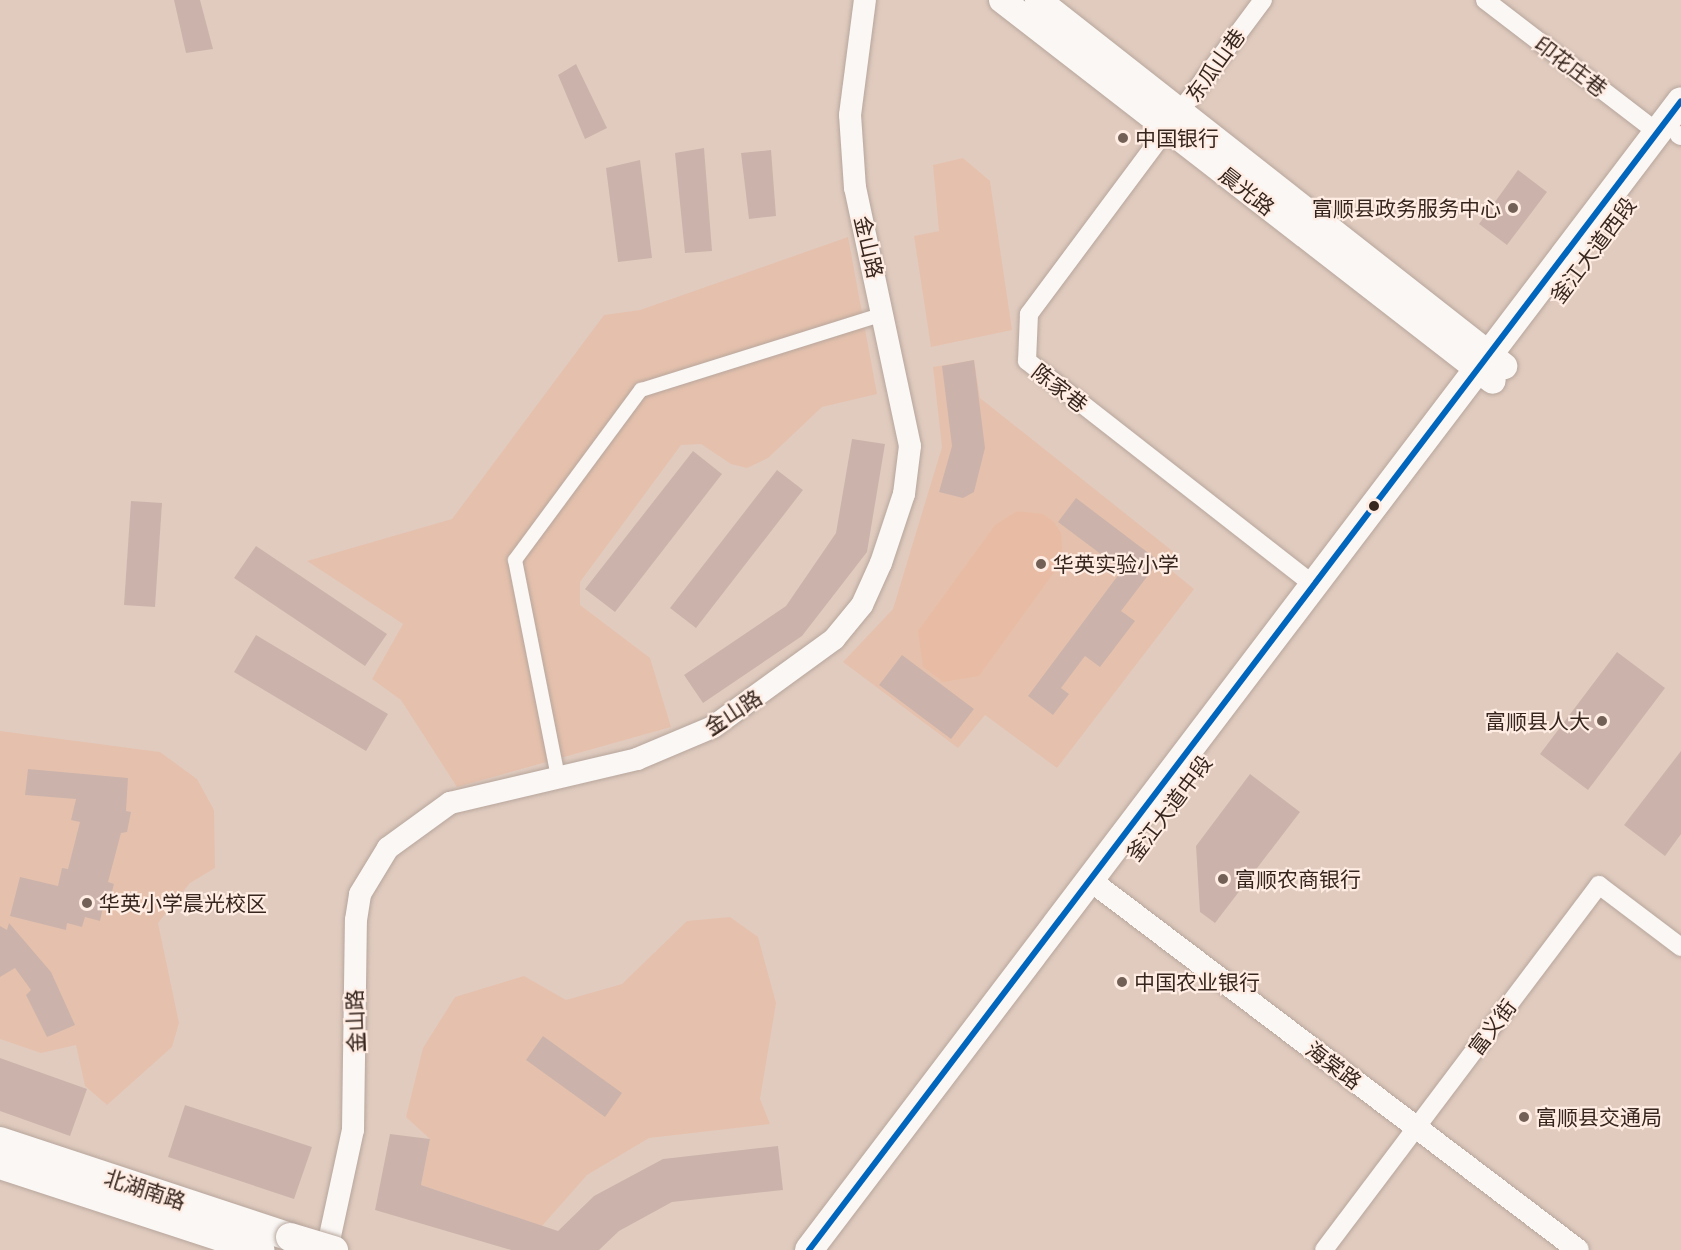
<!DOCTYPE html>
<html>
<head>
<meta charset="utf-8">
<style>
	body { margin:0 }
	#map { position:relative; width:1681px; height:1250px; overflow:hidden; background:#e1cbbf; font-family:Ubuntu,"Noto Sans SC",sans-serif }
	div>[style] { position:absolute }
	.built>* { inset:0; background:#e5c1ad }
	.green>* { inset:0; background:#e8bca4 }
	.building>* { inset:0; background:#cbb3ab }
	.roads { filter:drop-shadow(0 0 2px #b7a69c) drop-shadow(0 0 2px #b7a69c) }
	.pedestrian>* { height:14px; margin:-7px; padding:0 7px; transform-origin:7px; border-radius:7px; background:#faf7f5 }
	.minor>* { height:18px; margin:-9px; padding:0 9px; transform-origin:9px; border-radius:9px; background:#faf7f5 }
	.tertiary>* { height:22px; margin:-11px; padding:0 11px; transform-origin:11px; border-radius:11px; background:#faf7f5 }
	.secondary>* { height:26px; margin:-13px; padding:0 13px; transform-origin:13px; border-radius:13px; background:#faf7f5 }
	.primary>* { height:28px; margin:-14px; padding:0 14px; transform-origin:14px; border-radius:14px; background:#faf7f5 }
	.bridges { filter:drop-shadow(0 0 2px #b7a69c) drop-shadow(0 0 2px #b7a69c) }
	.primary-bridge>* { height:28px; margin:-14px; padding:0 14px; transform-origin:14px; border-radius:14px; background:#faf7f5 }
	.bus-1>* { height:6px; margin:-3px; padding:0 3px; transform-origin:3px; border-radius:3px; background:#0065bd }
	.dots>* { width:16px; height:16px; translate:-50% -50%; box-sizing:border-box; border:3px solid #ffede4; border-radius:50% }
	span { translate:-50% -50%; white-space:nowrap; text-align:center; line-height:1.15; -webkit-text-stroke:4.5px #ffede4; paint-order:stroke }
	.street-label { font-size:21px; color:#36261d }
	.poi-label { font-size:21px; color:#36261d }
	.left { translate:0 -50%; text-align:left }
	.right { translate:-100% -50%; text-align:right }
</style>
</head>
<body>
<div id="map">
	<div class="built">
		<i style="clip-path:polygon(963px 158px,990px 181px,1012px 330px,931px 347px,914px 236px,939px 231px,933px 165px)"></i>
		<i style="clip-path:polygon(848px 237px,877px 394px,822px 407px,768px 458px,747px 468px,731px 464px,701px 444px,681px 445px,580px 582px,580px 605px,650px 658px,671px 727px,457px 787px,401px 700px,372px 679px,403px 624px,307px 561px,452px 519px,604px 315px,640px 310px)"></i>
		<i style="clip-path:polygon(974px 360px,980px 398px,1180px 557px,1172px 571px,1194px 589px,1057px 768px,985px 715px,958px 748px,843px 662px,893px 609px,942px 447px,933px 367px)"></i>
		<i style="clip-path:polygon(0 731px,160px 752px,197px 779px,214px 810px,215px 868px,190px 883px,158px 923px,179px 1023px,172px 1047px,107px 1105px,85px 1086px,76px 1045px,41px 1053px,0 1039px)"></i>
		<i style="clip-path:polygon(730px 917px,758px 937px,776px 1003px,760px 1099px,770px 1124px,649px 1138px,587px 1175px,542px 1226px,421px 1185px,430px 1139px,406px 1117px,423px 1048px,455px 997px,524px 976px,566px 1000px,622px 984px,687px 921px)"></i>
	</div>
	<div class="green">
		<i style="clip-path:polygon(1017px 511px,1043px 514px,1054px 522px,1061px 533px,1063px 560px,979px 676px,943px 682px,923px 667px,918px 631px,995px 525px)"></i>
	</div>
	<div class="building">
		<i style="clip-path:polygon(174px 0,200px 0,213px 49px,186px 53px)"></i>
		<i style="clip-path:polygon(576px 64px,607px 128px,585px 139px,558px 75px)"></i>
		<i style="clip-path:polygon(704px 148px,712px 251px,685px 253px,675px 153px)"></i>
		<i style="clip-path:polygon(771px 150px,776px 216px,749px 219px,741px 153px)"></i>
		<i style="clip-path:polygon(640px 160px,652px 258px,618px 262px,606px 168px)"></i>
		<i style="clip-path:polygon(1518px 170px,1547px 192px,1507px 245px,1479px 224px)"></i>
		<i style="clip-path:polygon(974px 360px,985px 448px,974px 492px,963px 498px,939px 492px,952px 446px,942px 366px)"></i>
		<i style="clip-path:polygon(852px 439px,885px 444px,867px 552px,802px 636px,703px 703px,684px 675px,786px 606px,836px 533px)"></i>
		<i style="clip-path:polygon(693px 451px,722px 474px,615px 612px,585px 589px)"></i>
		<i style="clip-path:polygon(777px 470px,803px 490px,696px 628px,670px 608px)"></i>
		<i style="clip-path:polygon(1076px 498px,1159px 561px,1121px 611px,1135px 621px,1100px 667px,1085px 656px,1061px 688px,1069px 694px,1053px 715px,1028px 696px,1122px 570px,1058px 522px)"></i>
		<i style="clip-path:polygon(131px 501px,162px 503px,155px 607px,124px 605px)"></i>
		<i style="clip-path:polygon(256px 546px,387px 634px,365px 666px,234px 578px)"></i>
		<i style="clip-path:polygon(256px 635px,388px 714px,366px 751px,234px 672px)"></i>
		<i style="clip-path:polygon(1617px 652px,1665px 688px,1588px 790px,1540px 754px)"></i>
		<i style="clip-path:polygon(902px 655px,974px 709px,951px 739px,879px 685px)"></i>
		<i style="clip-path:polygon(1681px 751px,1681px 834px,1665px 856px,1624px 825px)"></i>
		<i style="clip-path:polygon(28px 769px,128px 778px,126px 811px,131px 812px,127px 832px,121px 833px,108px 882px,114px 884px,110px 899px,105px 898px,100px 921px,85px 917px,82px 927px,67px 923px,66px 930px,10px 916px,20px 877px,58px 886px,62px 868px,68px 869px,80px 822px,71px 820px,76px 799px,25px 795px)"></i>
		<i style="clip-path:polygon(1250px 774px,1300px 812px,1215px 923px,1200px 912px,1196px 846px)"></i>
		<i style="clip-path:polygon(9px 923px,51px 972px,75px 1025px,47px 1037px,26px 995px,31px 990px,15px 968px,0 977px,0 926px,7px 930px)"></i>
		<i style="clip-path:polygon(543px 1036px,622px 1093px,605px 1117px,526px 1060px)"></i>
		<i style="clip-path:polygon(0 1058px,87px 1089px,70px 1136px,0 1111px)"></i>
		<i style="clip-path:polygon(185px 1105px,312px 1147px,294px 1199px,168px 1157px)"></i>
		<i style="clip-path:polygon(390px 1134px,430px 1139px,421px 1185px,558px 1231px,594px 1196px,663px 1159px,778px 1146px,783px 1190px,672px 1202px,619px 1231px,599px 1250px,511px 1250px,375px 1210px)"></i>
	</div>
	<div class="roads">
		<div class="pedestrian">
			<i style="left:558px;top:777px;width:221px;rotate:-101.2deg"></i>
			<i style="left:515px;top:560px;width:212px;rotate:-53.5deg"></i>
			<i style="left:641px;top:390px;width:255px;rotate:-17.4deg"></i>
		</div>
		<div class="minor">
			<i style="left:1263px;top:0;width:392px;rotate:126.7deg"></i>
			<i style="left:1029px;top:314px;width:47px;rotate:92.4deg"></i>
			<i style="left:1027px;top:361px;width:364px;rotate:38deg"></i>
			<i style="left:1485px;top:0;width:217px;rotate:37.5deg"></i>
			<i style="left:1679px;top:135px;width:2px;rotate:27deg"></i>
			<i style="left:1324px;top:1250px;width:457px;rotate:-53deg"></i>
			<i style="left:1599px;top:885px;width:103px;rotate:37.1deg"></i>
		</div>
		<div class="tertiary">
			<i style="left:1090px;top:880px;width:612px;rotate:37.17deg"></i>
			<i style="left:327px;top:1250px;width:123px;rotate:-77.8deg"></i>
			<i style="left:353px;top:1130px;width:210px;rotate:-89.2deg"></i>
			<i style="left:356px;top:920px;width:26px;rotate:-81deg"></i>
			<i style="left:360px;top:894px;width:54px;rotate:-58.7deg"></i>
			<i style="left:388px;top:848px;width:77px;rotate:-36deg"></i>
			<i style="left:450px;top:803px;width:192px;rotate:-13.2deg"></i>
			<i style="left:637px;top:759px;width:82px;rotate:-22.8deg"></i>
			<i style="left:713px;top:727px;width:150px;rotate:-36deg"></i>
			<i style="left:834px;top:639px;width:44px;rotate:-50.5deg"></i>
			<i style="left:862px;top:605px;width:46px;rotate:-65.7deg"></i>
			<i style="left:881px;top:563px;width:73px;rotate:-71.6deg"></i>
			<i style="left:904px;top:494px;width:48px;rotate:-82.9deg"></i>
			<i style="left:910px;top:446px;width:264px;rotate:-102deg"></i>
			<i style="left:855px;top:188px;width:73px;rotate:-93.9deg"></i>
			<i style="left:850px;top:115px;width:116px;rotate:-82.6deg"></i>
		</div>
		<div class="secondary">
			<i style="left:1002px;top:0;width:621px;rotate:37.81deg"></i>
			<i style="left:1038px;top:0;width:593px;rotate:38.15deg"></i>
		</div>
		<div class="primary">
			<i style="left:0;top:1141px;width:305px;rotate:18.3deg"></i>
			<i style="left:0;top:1165px;width:274px;rotate:18.1deg"></i>
			<i style="left:809px;top:1250px;width:1442px;rotate:-52.8deg"></i>
		</div>
	</div>
	<div class="bridges">
		<div class="primary-bridge">
			<i style="left:290px;top:1237px;width:46px;rotate:16.5deg"></i>
		</div>
	</div>
	<div class="bus-1">
		<i style="left:809px;top:1250px;width:1442px;rotate:-52.8deg"></i>
	</div>
	<div class="dots">
		<i style="left:1123px;top:138px;background:#726056"></i>
		<i style="left:1513px;top:208px;background:#726056"></i>
		<i style="left:1374px;top:506px;background:#36261d"></i>
		<i style="left:1041px;top:564px;background:#726056"></i>
		<i style="left:1602px;top:721px;background:#726056"></i>
		<i style="left:1223px;top:879px;background:#726056"></i>
		<i style="left:87px;top:903px;background:#726056"></i>
		<i style="left:1122px;top:982px;background:#726056"></i>
		<i style="left:1524px;top:1117px;background:#726056"></i>
	</div>
	<div class="street-label">
		<span style="left:1215px;top:65px;rotate:-54deg">东瓜山巷</span>
		<span style="left:1571px;top:66px;rotate:37deg">印花庄巷</span>
		<span style="left:1247px;top:191px;rotate:38deg">晨光路</span>
		<span style="left:869px;top:247px;rotate:77deg">金山路</span>
		<span style="left:1593px;top:250px;rotate:-53deg">釜江大道西段</span>
		<span style="left:1060px;top:388px;rotate:38deg">陈家巷</span>
		<span style="left:733px;top:712px;rotate:-33deg">金山路</span>
		<span style="left:1169px;top:808px;rotate:-53deg">釜江大道中段</span>
		<span style="left:355px;top:1021px;rotate:-92deg">金山路</span>
		<span style="left:1492px;top:1027px;rotate:-53deg">富义街</span>
		<span style="left:1334px;top:1065px;rotate:37deg">海棠路</span>
		<span style="left:145px;top:1189px;rotate:18deg">北湖南路</span>
	</div>
	<div class="poi-label">
		<span class="left" style="left:1135px;top:138px">中国银行</span>
		<span class="right" style="left:1501px;top:208px">富顺县政务服务中心</span>
		<span class="left" style="left:1053px;top:564px">华英实验小学</span>
		<span class="right" style="left:1590px;top:721px">富顺县人大</span>
		<span class="left" style="left:1235px;top:879px">富顺农商银行</span>
		<span class="left" style="left:99px;top:903px">华英小学晨光校区</span>
		<span class="left" style="left:1134px;top:982px">中国农业银行</span>
		<span class="left" style="left:1536px;top:1117px">富顺县交通局</span>
	</div>
</div>
</body>
</html>
